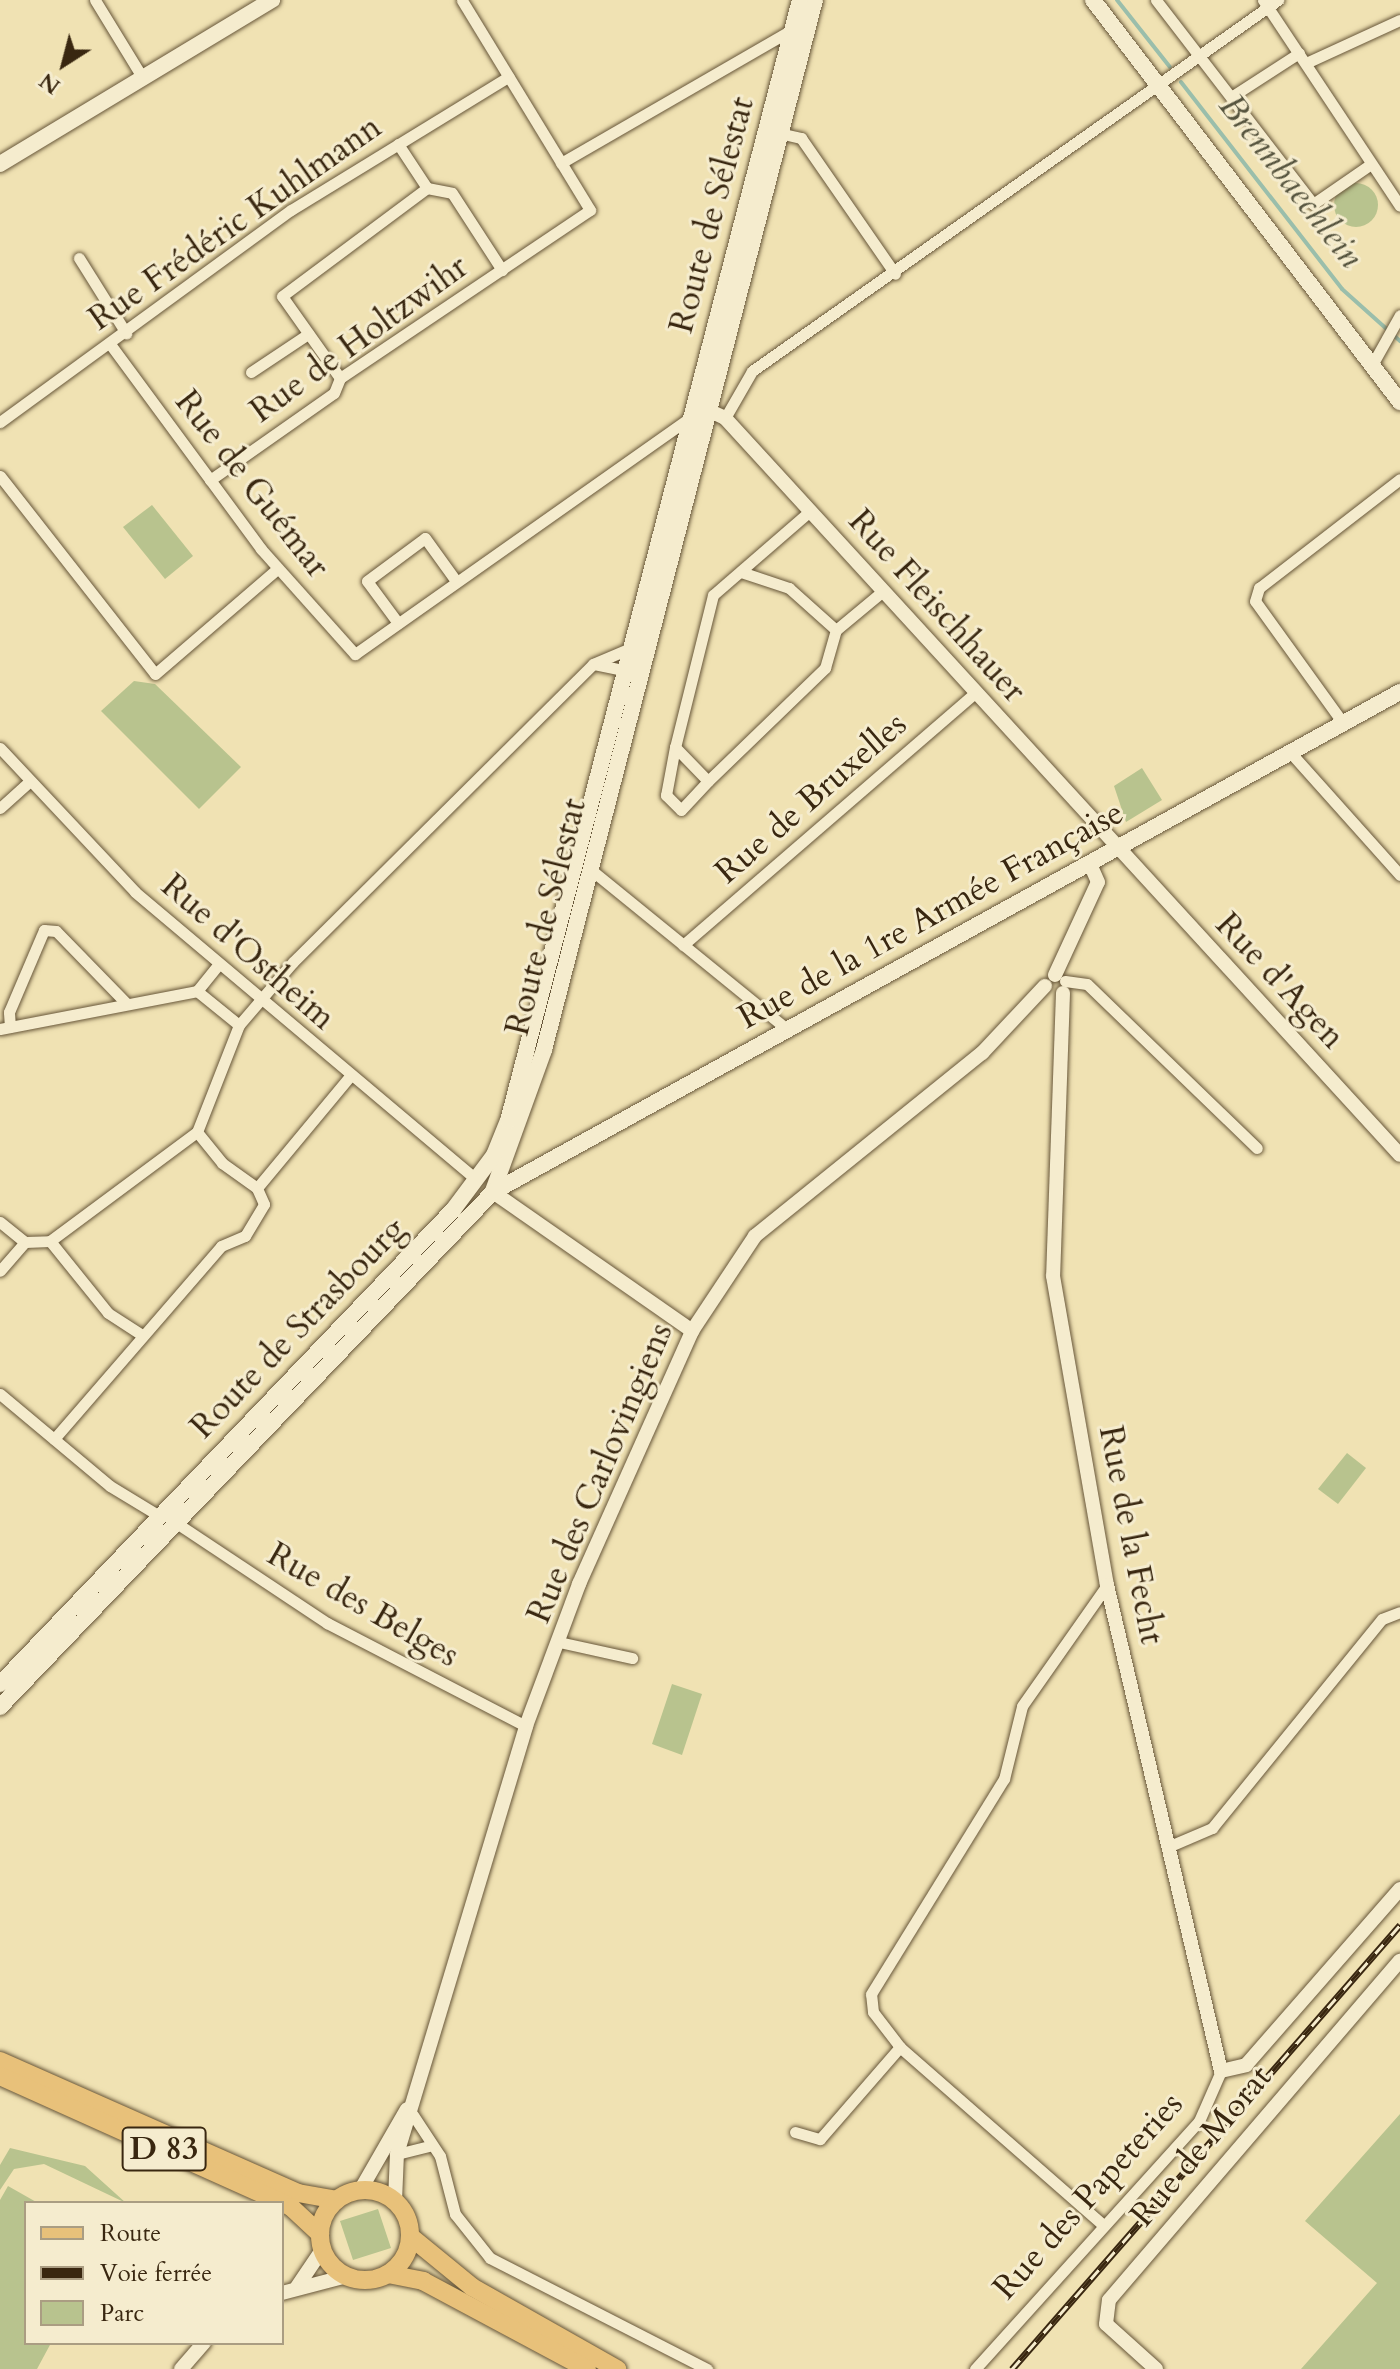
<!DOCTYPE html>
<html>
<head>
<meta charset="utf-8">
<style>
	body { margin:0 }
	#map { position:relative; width:1400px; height:2369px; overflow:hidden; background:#f0e2b3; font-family:Cardo,serif }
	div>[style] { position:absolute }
	.green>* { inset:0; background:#b8c38e }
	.round { border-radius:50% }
	.stream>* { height:4px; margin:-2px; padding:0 2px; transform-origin:2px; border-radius:2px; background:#9abeab }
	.roads { filter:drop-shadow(0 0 2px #675639) drop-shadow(0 0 2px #675639) }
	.minor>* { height:11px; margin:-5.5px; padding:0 5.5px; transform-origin:5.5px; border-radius:5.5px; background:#f5ecce }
	.tertiary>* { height:14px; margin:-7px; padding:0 7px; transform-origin:7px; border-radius:7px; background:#f5ecce }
	.secondary>* { height:16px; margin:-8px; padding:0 8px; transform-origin:8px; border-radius:8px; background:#f5ecce }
	.primary>* { height:18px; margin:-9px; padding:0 9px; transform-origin:9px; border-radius:9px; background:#e8c17a }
	.primary>.ring { margin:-9px; padding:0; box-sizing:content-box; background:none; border:18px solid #e8c17a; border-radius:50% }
	.rail>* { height:7px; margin-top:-3.5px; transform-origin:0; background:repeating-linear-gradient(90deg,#f5ecce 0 12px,#392710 0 24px); box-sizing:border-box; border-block:2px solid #392710 }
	span { translate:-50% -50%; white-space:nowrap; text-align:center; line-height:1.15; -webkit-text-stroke:6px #f5ecce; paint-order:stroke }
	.shield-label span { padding:2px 6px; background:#f5ecce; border:2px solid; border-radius:6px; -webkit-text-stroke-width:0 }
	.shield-label { font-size:32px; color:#392710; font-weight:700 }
	.street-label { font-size:34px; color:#392710 }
	.water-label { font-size:36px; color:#56543e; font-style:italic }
	.legend { position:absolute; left:24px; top:2201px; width:260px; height:144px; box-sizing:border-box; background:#f5ecce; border:2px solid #aa9d82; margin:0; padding:10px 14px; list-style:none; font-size:24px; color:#392710 }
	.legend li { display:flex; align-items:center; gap:16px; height:40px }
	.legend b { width:40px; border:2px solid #aa9d82 }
	.north { position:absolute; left:24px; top:24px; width:80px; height:80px; -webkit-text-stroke:6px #f5ecce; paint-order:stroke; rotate:216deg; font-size:22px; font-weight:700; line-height:32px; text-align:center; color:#392710 }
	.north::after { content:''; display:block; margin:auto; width:28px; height:36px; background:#392710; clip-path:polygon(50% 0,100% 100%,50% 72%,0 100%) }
</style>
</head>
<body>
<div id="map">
	<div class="green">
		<i class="round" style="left:1334px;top:183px;width:44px;height:44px"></i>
		<i style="clip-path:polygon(152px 505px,193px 556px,165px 579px,123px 527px)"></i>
		<i style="clip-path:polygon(134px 681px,155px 684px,241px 767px,199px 809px,101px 711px)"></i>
		<i style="clip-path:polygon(1142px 768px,1162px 800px,1126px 822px,1114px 786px)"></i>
		<i style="clip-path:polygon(1347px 1453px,1366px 1468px,1338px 1504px,1318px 1489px)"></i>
		<i style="clip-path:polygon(672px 1684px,702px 1694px,682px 1755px,652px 1744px)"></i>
		<i style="clip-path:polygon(1400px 2114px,1400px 2369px,1301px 2369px,1377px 2283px,1305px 2221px)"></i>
		<i style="clip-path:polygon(10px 2148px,85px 2166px,126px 2203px,44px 2164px,14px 2169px,0 2190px,0 2165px)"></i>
		<i style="clip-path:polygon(8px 2186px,38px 2203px,26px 2203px,26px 2343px,51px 2343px,37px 2369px,0 2369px,0 2200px)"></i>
		<i style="clip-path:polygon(378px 2209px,391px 2248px,353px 2260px,340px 2221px)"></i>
	</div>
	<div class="stream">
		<i style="left:1117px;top:0;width:85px;rotate:51.7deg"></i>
		<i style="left:1181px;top:82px;width:262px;rotate:52.1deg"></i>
		<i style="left:1342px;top:289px;width:78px;rotate:41.9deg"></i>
	</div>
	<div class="roads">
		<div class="minor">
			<i style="left:95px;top:0;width:88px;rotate:58.5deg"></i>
			<i style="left:1156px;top:0;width:257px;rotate:52.4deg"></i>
			<i style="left:1313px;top:204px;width:70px;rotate:-34.6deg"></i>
			<i style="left:1263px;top:0;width:247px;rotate:56.4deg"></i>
			<i style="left:1306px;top:63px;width:103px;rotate:-24.6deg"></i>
			<i style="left:1231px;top:97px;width:81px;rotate:-32.9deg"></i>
			<i style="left:779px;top:133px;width:23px;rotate:13deg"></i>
			<i style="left:801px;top:138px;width:165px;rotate:55.3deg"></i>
			<i style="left:398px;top:144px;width:53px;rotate:56.6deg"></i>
			<i style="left:427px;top:188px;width:25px;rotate:11deg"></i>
			<i style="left:452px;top:193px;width:92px;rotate:57deg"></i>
			<i style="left:561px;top:163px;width:268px;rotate:-30deg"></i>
			<i style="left:79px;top:258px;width:89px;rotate:57.9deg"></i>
			<i style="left:110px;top:344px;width:255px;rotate:53.6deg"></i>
			<i style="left:261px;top:549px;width:141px;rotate:48.2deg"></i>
			<i style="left:355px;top:654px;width:409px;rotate:-35.2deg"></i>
			<i style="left:1372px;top:365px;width:57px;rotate:-60.8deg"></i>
			<i style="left:251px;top:372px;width:69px;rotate:-33.7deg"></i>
			<i style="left:340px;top:378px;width:100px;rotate:-125.3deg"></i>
			<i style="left:282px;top:296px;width:181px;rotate:-36.7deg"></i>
			<i style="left:725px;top:418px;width:54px;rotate:-60.1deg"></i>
			<i style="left:752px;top:371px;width:644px;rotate:-35.2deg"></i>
			<i style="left:0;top:422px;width:360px;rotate:-36.1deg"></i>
			<i style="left:291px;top:210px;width:255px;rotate:-31.5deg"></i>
			<i style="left:0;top:476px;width:251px;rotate:51.9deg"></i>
			<i style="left:155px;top:674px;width:161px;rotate:-40.7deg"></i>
			<i style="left:210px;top:480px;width:151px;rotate:-35.1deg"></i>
			<i style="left:334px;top:393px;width:16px;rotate:-68deg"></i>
			<i style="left:340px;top:378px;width:301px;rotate:-33.9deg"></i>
			<i style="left:590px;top:210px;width:246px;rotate:-121.4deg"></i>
			<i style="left:810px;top:511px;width:128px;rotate:139.1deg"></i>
			<i style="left:713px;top:595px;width:157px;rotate:104deg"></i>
			<i style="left:675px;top:747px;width:47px;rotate:45.9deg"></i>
			<i style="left:708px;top:781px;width:163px;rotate:-44deg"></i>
			<i style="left:825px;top:668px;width:40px;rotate:-74deg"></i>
			<i style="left:836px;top:630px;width:61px;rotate:-39.7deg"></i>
			<i style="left:741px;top:572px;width:51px;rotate:18.4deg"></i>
			<i style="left:789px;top:588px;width:63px;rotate:41.8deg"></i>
			<i style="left:398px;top:623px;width:52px;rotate:-126.4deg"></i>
			<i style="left:367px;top:581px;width:72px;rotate:-36.6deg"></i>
			<i style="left:425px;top:538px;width:53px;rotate:54.2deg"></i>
			<i style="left:594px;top:664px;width:30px;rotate:12deg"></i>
			<i style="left:1343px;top:723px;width:150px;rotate:-125.8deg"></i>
			<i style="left:1255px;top:601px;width:14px;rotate:-73deg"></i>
			<i style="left:1259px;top:588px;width:178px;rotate:-37.7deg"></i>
			<i style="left:675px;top:747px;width:49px;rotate:100.6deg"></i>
			<i style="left:666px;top:795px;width:21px;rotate:45deg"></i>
			<i style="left:681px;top:810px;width:40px;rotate:-47deg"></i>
			<i style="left:0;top:748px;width:197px;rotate:46.8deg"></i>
			<i style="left:135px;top:892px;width:447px;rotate:40.1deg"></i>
			<i style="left:1290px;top:752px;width:165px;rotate:48.2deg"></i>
			<i style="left:0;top:808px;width:39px;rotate:-42deg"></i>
			<i style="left:590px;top:869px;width:254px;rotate:39.1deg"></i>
			<i style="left:683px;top:945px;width:386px;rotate:-40.8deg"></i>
			<i style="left:1065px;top:981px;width:22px;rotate:8deg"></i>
			<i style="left:1087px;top:984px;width:236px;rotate:44deg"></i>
			<i style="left:197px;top:991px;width:54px;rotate:39deg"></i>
			<i style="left:10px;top:1027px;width:15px;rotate:-94deg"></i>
			<i style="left:9px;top:1012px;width:89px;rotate:-66.9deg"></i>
			<i style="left:44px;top:930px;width:12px;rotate:5deg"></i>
			<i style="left:56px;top:931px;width:102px;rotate:45.8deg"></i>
			<i style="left:0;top:1029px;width:201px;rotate:-10.9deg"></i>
			<i style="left:197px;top:991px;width:35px;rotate:-51deg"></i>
			<i style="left:197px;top:1132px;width:40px;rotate:51deg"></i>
			<i style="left:222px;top:1163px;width:43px;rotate:35.5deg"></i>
			<i style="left:0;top:1222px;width:32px;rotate:39deg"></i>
			<i style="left:25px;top:1242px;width:38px;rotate:131deg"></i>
			<i style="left:50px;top:1241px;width:92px;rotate:51.1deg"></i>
			<i style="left:108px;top:1313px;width:38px;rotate:33deg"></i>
			<i style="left:25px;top:1242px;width:25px;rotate:-2deg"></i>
			<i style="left:50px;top:1241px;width:183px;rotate:-36.6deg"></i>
			<i style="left:197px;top:1132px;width:115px;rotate:-68.6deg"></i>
			<i style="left:239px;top:1025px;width:83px;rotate:-49.4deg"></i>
			<i style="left:293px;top:962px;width:423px;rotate:-44.8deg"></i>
			<i style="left:593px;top:664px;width:39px;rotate:-23deg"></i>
			<i style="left:0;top:1394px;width:143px;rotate:39.9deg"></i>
			<i style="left:110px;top:1486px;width:60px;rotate:31.3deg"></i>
			<i style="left:54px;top:1439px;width:255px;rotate:-49.1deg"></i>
			<i style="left:221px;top:1246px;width:26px;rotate:-23deg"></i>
			<i style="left:245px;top:1236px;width:37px;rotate:-59deg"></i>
			<i style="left:264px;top:1204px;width:17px;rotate:-114deg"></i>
			<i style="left:257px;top:1188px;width:146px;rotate:-50.3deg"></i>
			<i style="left:178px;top:1524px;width:179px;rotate:33.6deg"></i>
			<i style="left:327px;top:1623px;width:224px;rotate:27.4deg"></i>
			<i style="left:559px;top:1642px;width:75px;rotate:12.4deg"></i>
			<i style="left:1170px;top:1846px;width:46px;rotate:-23.2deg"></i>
			<i style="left:1212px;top:1828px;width:269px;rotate:-50.9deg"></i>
			<i style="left:1382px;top:1619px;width:19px;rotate:-21deg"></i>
			<i style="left:413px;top:2115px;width:49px;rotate:56.6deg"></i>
			<i style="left:440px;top:2156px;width:60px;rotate:75.5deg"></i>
			<i style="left:455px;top:2214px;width:56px;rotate:51.5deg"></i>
			<i style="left:490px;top:2258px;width:244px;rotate:27.1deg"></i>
			<i style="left:795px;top:2132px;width:26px;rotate:16deg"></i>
			<i style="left:820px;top:2139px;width:122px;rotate:-49deg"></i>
			<i style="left:397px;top:2154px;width:33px;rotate:-14deg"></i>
			<i style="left:1102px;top:2224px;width:269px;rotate:-138.8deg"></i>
			<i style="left:900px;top:2047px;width:44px;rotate:-127.6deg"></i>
			<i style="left:873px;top:2012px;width:18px;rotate:-96deg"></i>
			<i style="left:871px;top:1994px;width:253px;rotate:-58.3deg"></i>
			<i style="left:1004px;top:1779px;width:75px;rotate:-76.1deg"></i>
			<i style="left:1022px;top:1706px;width:148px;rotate:-54.9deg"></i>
			<i style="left:975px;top:2369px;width:334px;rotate:-47.9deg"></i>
			<i style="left:1199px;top:2121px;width:55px;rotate:-66.3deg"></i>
		</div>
		<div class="tertiary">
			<i style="left:710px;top:411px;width:17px;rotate:25deg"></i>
			<i style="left:725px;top:418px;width:999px;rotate:47.51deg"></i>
			<i style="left:1055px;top:975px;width:102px;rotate:-65.2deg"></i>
			<i style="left:1098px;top:882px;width:20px;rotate:-114deg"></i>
			<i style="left:1063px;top:993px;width:283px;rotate:92deg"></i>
			<i style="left:1053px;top:1276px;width:314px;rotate:80.1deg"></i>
			<i style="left:1107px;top:1585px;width:499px;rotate:76.8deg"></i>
			<i style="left:1221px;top:2071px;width:26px;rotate:-13deg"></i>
			<i style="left:1246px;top:2065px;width:234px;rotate:-48.8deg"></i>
			<i style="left:493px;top:1192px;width:243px;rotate:34.9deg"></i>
			<i style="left:361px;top:2189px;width:92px;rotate:-60.1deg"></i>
			<i style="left:395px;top:2201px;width:47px;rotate:-87.6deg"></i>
			<i style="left:397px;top:2154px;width:447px;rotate:-73.2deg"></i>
			<i style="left:526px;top:1726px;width:152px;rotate:-69.5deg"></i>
			<i style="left:579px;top:1584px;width:277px;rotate:-65.9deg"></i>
			<i style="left:692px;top:1331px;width:114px;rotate:-56.4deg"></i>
			<i style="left:755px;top:1236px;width:292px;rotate:-38.9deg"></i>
			<i style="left:982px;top:1053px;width:92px;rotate:-46.8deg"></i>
			<i style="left:297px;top:2287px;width:45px;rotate:-56deg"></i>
			<i style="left:282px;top:2293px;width:67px;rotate:-14.7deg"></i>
			<i style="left:181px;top:2369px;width:35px;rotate:-49deg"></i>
			<i style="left:1156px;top:2369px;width:67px;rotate:-138deg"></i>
			<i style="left:1106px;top:2324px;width:24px;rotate:-83deg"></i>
			<i style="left:1109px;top:2300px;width:447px;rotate:-49.4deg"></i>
		</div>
		<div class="secondary">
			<i style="left:1093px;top:0;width:506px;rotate:52.63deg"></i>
			<i style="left:0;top:164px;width:318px;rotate:-31.1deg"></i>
			<i style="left:493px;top:1191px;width:150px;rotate:-70.1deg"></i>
			<i style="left:544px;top:1050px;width:1084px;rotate:-75.53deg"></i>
			<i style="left:0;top:1684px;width:656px;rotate:-46.3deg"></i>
			<i style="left:453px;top:1210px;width:69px;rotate:-53.3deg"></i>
			<i style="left:494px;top:1155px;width:37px;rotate:-68deg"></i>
			<i style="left:508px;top:1121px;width:1158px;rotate:-75.4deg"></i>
			<i style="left:0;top:1707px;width:713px;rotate:-46.25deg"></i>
			<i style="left:493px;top:1192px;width:1036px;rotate:-28.87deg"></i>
		</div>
		<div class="primary">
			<i style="left:0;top:2061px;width:326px;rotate:23.9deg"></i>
			<i style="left:298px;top:2193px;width:39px;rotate:10deg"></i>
			<i style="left:0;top:2076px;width:319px;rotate:24.2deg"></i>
			<i style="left:291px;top:2207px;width:40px;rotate:43deg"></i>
			<i class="ring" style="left:320px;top:2190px;width:72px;height:72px"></i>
			<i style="left:411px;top:2237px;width:79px;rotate:39.3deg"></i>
			<i style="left:472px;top:2287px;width:167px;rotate:29.5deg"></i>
			<i style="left:388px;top:2274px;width:36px;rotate:11deg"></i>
			<i style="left:423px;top:2281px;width:186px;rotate:28.2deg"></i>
		</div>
	</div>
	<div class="rail">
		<i style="left:1012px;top:2369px;width:590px;rotate:-48.85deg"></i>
	</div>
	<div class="shield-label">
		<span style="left:164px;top:2149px">D 83</span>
	</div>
	<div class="street-label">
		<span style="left:712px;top:215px;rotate:-75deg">Route de Sélestat</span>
		<span style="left:235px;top:223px;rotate:-35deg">Rue Frédéric Kuhlmann</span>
		<span style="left:359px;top:339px;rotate:-36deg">Rue de Holtzwihr</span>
		<span style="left:252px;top:484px;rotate:52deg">Rue de Guémar</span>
		<span style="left:937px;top:606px;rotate:48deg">Rue Fleischhauer</span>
		<span style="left:811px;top:798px;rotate:-41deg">Rue de Bruxelles</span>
		<span style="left:931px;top:915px;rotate:-29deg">Rue de la 1re Armée Française</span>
		<span style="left:546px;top:917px;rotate:-76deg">Route de Sélestat</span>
		<span style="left:248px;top:952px;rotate:41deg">Rue d'Ostheim</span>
		<span style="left:1280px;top:981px;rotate:47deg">Rue d'Agen</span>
		<span style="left:298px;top:1328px;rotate:-46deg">Route de Strasbourg</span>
		<span style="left:600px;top:1473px;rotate:-67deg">Rue des Carlovingiens</span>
		<span style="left:1131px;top:1535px;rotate:79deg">Rue de la Fecht</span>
		<span style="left:363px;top:1605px;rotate:30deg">Rue des Belges</span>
		<span style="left:1201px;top:2146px;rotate:-50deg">Rue de Morat</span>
		<span style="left:1088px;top:2196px;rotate:-48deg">Rue des Papeteries</span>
	</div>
	<div class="water-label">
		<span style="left:1291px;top:181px;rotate:52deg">Brennbaechlein</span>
	</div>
	<ul class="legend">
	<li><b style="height:10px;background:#e8c17a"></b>Route</li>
	<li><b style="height:10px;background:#392710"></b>Voie ferrée</li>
	<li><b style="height:22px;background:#b8c38e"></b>Parc</li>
	</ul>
	<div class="north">N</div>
</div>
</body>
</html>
